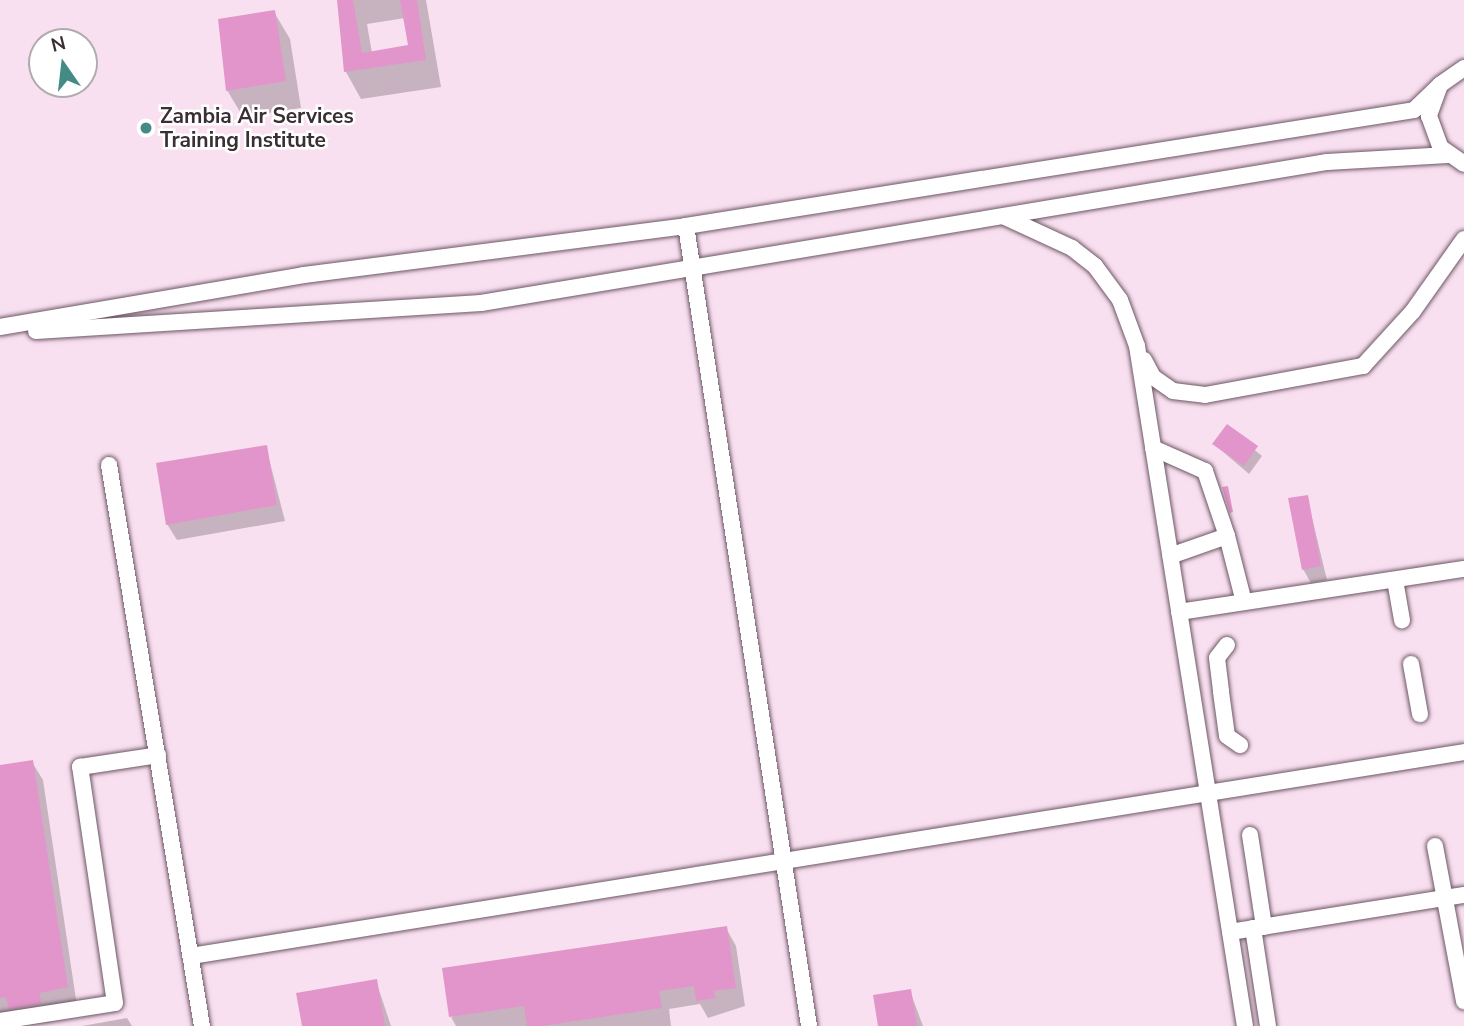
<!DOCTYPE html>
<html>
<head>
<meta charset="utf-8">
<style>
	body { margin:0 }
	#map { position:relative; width:1464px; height:1026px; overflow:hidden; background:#f9e0f0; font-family:"Nunito Sans",sans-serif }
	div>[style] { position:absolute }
	.shadow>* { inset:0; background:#0003 }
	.building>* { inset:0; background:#e295ca }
	.roads { filter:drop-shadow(0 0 2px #6d5765) drop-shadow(0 0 2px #6d5765) }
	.minor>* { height:16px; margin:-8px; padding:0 8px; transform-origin:8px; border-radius:8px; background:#fff }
	.dots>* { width:19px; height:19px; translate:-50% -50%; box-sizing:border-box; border:4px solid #fff; border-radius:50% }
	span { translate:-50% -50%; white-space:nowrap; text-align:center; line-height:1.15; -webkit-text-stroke:5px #fff; paint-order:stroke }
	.poi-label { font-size:21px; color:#392f35; font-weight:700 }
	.left { translate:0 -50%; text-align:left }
	.north { position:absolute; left:28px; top:28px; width:70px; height:70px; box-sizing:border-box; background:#fff; border:2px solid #b0acae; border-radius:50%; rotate:346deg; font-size:19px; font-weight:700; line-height:28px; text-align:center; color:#392f35 }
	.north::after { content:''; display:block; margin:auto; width:24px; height:32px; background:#448b86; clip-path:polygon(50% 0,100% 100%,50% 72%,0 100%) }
</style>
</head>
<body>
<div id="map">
	<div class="shadow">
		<i style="clip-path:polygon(evenodd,338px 0,426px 0,441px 87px,361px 99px,346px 72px,338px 0,405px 18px,410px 47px,372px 53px,367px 24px,405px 18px)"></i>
		<i style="clip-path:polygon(274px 12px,290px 39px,301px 108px,243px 117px,227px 90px)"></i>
		<i style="clip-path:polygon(1227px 427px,1262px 456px,1249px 474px,1214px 444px)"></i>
		<i style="clip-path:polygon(266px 447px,285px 521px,177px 540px,167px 524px)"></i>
		<i style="clip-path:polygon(1307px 497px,1327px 580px,1311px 583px,1303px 569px)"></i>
		<i style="clip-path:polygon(32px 762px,43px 780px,77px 1006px,49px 1011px,51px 1022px,21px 1026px,15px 1016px,0 1018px,0 767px)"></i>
		<i style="clip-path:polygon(726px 928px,736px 946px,745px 1006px,708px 1018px,700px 1004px,669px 1009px,671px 1026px,456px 1026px,451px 1017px)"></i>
		<i style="clip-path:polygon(376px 981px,391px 1026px,303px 1026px)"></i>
		<i style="clip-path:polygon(910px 991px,923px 1026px,880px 1026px)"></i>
		<i style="clip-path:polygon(127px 1018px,132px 1026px,82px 1026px)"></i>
	</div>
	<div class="building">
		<i style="clip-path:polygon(337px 0,353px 0,362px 53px,408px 45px,400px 0,417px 0,426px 60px,344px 72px)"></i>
		<i style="clip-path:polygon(275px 10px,286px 81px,226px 91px,218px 19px)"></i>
		<i style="clip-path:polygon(1227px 424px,1258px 446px,1244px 466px,1212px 444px)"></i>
		<i style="clip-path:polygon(267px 445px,277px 505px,166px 525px,156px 463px)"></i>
		<i style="clip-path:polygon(1228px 486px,1233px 512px,1230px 513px,1222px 487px)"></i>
		<i style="clip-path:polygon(1308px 495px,1321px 566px,1302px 570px,1288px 498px)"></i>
		<i style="clip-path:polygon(33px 760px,68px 987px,40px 993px,41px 1004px,9px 1009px,6px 997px,0 998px,0 765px)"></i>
		<i style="clip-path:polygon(727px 926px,736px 988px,713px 991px,716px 998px,696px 1001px,694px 986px,659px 991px,662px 1008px,542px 1026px,527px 1026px,524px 1006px,449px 1017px,442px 968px)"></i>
		<i style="clip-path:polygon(377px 979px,385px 1026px,302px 1026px,296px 993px)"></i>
		<i style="clip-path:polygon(911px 989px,917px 1026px,878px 1026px,873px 995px)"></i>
	</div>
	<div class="roads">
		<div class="minor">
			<i style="left:1464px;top:68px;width:29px;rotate:145deg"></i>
			<i style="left:1440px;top:85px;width:33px;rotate:110deg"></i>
			<i style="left:1429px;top:116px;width:33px;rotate:70deg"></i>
			<i style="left:1440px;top:147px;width:29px;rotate:35deg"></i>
			<i style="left:1005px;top:217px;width:74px;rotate:24.8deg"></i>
			<i style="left:1072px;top:248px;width:29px;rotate:38deg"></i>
			<i style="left:1095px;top:266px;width:42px;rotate:53.7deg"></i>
			<i style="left:1120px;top:300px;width:49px;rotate:69.7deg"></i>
			<i style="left:1137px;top:346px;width:689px;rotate:80.98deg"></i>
			<i style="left:686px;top:226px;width:809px;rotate:81.26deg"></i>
			<i style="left:0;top:327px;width:308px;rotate:-9.7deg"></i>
			<i style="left:304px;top:275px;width:385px;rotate:-7.3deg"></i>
			<i style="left:686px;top:226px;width:737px;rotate:-9.05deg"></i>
			<i style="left:1414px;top:110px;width:36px;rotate:-44deg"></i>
			<i style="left:36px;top:331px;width:446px;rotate:-3.6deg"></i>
			<i style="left:481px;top:303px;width:858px;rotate:-9.46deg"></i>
			<i style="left:1327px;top:162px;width:121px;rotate:-3.3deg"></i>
			<i style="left:1144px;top:360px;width:19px;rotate:62deg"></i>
			<i style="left:1153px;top:377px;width:24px;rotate:35deg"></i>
			<i style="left:1173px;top:391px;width:32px;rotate:7deg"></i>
			<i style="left:1205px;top:395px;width:161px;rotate:-10.4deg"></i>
			<i style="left:1363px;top:366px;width:74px;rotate:-47.7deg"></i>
			<i style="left:1413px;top:311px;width:88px;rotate:-54.7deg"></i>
			<i style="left:1153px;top:448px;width:57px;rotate:23.9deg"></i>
			<i style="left:1205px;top:471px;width:69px;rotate:71.3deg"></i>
			<i style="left:1227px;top:536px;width:60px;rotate:160.7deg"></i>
			<i style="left:109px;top:465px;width:569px;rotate:80.59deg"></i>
			<i style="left:1227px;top:536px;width:68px;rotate:75.6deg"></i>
			<i style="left:1395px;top:580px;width:41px;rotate:80.1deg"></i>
			<i style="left:1179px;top:612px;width:288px;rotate:-8.6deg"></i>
			<i style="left:1227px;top:645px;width:16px;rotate:128deg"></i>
			<i style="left:1217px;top:658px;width:34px;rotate:83deg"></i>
			<i style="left:1221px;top:692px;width:44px;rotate:82.2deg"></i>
			<i style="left:1227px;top:736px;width:16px;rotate:35deg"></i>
			<i style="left:1411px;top:664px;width:51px;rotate:79.8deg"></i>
			<i style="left:1250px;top:835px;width:93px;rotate:81.3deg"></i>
			<i style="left:1435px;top:846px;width:158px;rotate:79.4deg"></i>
			<i style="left:1253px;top:928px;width:99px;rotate:81.3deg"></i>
			<i style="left:1230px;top:932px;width:237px;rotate:-9deg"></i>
			<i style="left:191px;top:956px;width:1289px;rotate:-9.1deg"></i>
			<i style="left:0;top:1021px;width:116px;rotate:-8.9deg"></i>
			<i style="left:115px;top:1003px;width:239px;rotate:-98.4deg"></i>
			<i style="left:80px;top:767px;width:79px;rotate:-8.7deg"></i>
		</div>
	</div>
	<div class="dots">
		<i style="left:146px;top:128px;background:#448b86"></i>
	</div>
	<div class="poi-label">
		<span class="left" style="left:160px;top:128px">Zambia Air Services<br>Training Institute</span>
	</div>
	<div class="north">N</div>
</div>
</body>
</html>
